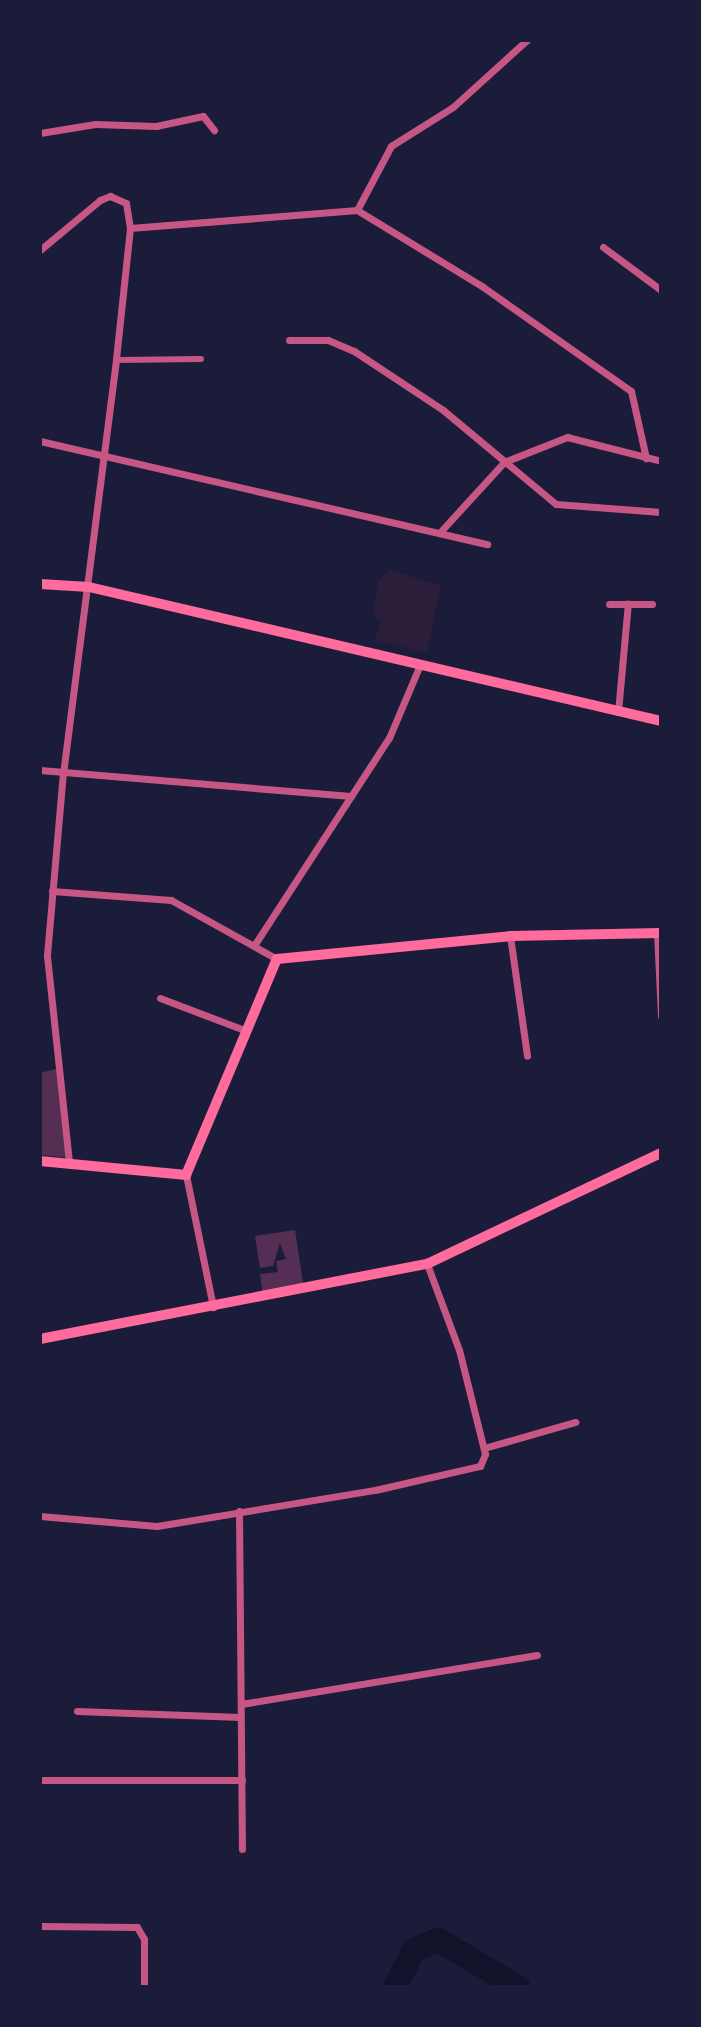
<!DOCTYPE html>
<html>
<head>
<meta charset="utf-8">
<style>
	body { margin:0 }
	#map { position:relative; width:701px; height:2027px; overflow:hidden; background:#1b1b3a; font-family:Montserrat,sans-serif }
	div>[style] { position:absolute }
	.green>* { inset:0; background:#2a1e3b }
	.river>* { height:24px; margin:-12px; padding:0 12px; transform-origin:12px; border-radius:12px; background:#12122b }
	.building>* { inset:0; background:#542f53 }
	.pedestrian>* { height:6px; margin:-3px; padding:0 3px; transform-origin:3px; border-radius:3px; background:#c65784 }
	.minor>* { height:7px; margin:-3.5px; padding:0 3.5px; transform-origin:3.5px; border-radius:3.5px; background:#c65784 }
	.secondary>* { height:10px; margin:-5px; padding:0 5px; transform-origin:5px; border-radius:5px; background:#ff6b9d }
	span { translate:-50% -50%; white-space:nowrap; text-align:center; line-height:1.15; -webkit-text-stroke:5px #1b1b3a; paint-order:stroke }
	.frame { position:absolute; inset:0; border:42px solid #1b1b3a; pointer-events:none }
</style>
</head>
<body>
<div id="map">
	<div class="green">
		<i style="clip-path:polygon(389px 570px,441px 585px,427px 653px,375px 640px,381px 620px,373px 616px,378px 581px)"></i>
	</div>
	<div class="river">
		<i style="left:395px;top:1987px;width:42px;rotate:-62.8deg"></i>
		<i style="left:414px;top:1950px;width:26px;rotate:-23deg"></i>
		<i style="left:438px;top:1940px;width:93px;rotate:30.4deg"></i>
	</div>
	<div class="building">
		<i style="clip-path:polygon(56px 1069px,71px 1158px,40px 1155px,40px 1073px)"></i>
		<i style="clip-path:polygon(295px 1230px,304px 1289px,263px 1296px,260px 1274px,278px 1272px,276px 1261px,286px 1259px,280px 1243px,273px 1266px,260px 1268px,255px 1236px)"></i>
	</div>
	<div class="pedestrian">
		<i style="left:116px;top:360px;width:85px;rotate:-0.7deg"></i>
	</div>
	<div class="minor">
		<i style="left:40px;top:133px;width:56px;rotate:-9.3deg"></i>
		<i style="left:95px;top:124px;width:61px;rotate:1.9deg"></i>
		<i style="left:156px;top:126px;width:48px;rotate:-12deg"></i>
		<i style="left:203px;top:116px;width:18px;rotate:52deg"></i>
		<i style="left:357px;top:210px;width:72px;rotate:-62deg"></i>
		<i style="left:391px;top:146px;width:73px;rotate:-32.2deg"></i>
		<i style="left:453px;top:107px;width:100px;rotate:-42.2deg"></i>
		<i style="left:130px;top:228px;width:228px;rotate:-4.5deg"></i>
		<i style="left:357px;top:210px;width:148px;rotate:31.4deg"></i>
		<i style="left:483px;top:287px;width:181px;rotate:35.1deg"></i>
		<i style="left:631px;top:391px;width:69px;rotate:77.4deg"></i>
		<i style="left:603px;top:247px;width:72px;rotate:36.6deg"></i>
		<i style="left:40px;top:250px;width:78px;rotate:-39.8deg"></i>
		<i style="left:100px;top:200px;width:11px;rotate:-22deg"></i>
		<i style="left:110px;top:196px;width:17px;rotate:24deg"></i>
		<i style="left:126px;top:203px;width:25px;rotate:81deg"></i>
		<i style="left:130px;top:228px;width:133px;rotate:96.1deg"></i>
		<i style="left:116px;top:360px;width:415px;rotate:97.3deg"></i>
		<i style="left:63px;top:772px;width:185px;rotate:95deg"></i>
		<i style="left:47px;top:956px;width:208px;rotate:83.9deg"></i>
		<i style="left:289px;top:340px;width:39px"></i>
		<i style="left:328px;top:340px;width:28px;rotate:23deg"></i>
		<i style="left:354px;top:351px;width:107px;rotate:33.5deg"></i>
		<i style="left:443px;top:410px;width:147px;rotate:39.8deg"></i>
		<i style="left:556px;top:504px;width:105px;rotate:4.4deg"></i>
		<i style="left:40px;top:441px;width:459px;rotate:13deg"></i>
		<i style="left:442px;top:530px;width:92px;rotate:-47.6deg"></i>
		<i style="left:504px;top:462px;width:68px;rotate:-21.6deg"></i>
		<i style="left:567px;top:437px;width:97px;rotate:14.3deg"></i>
		<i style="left:609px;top:604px;width:43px"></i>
		<i style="left:618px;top:712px;width:109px;rotate:-84.8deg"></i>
		<i style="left:40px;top:770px;width:312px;rotate:4.8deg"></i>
		<i style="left:52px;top:891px;width:119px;rotate:4.3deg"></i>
		<i style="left:171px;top:900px;width:121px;rotate:29.1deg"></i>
		<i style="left:657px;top:933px;width:83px;rotate:87.2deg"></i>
		<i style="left:510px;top:936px;width:121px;rotate:81.9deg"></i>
		<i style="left:255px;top:944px;width:246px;rotate:-57deg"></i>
		<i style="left:389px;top:738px;width:77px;rotate:-67.1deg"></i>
		<i style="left:160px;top:998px;width:93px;rotate:20.8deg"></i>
		<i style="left:186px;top:1175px;width:135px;rotate:78.4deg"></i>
		<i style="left:484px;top:1448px;width:95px;rotate:-15.9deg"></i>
		<i style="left:239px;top:1511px;width:338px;rotate:89.5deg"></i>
		<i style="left:40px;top:1516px;width:117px;rotate:4.9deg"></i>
		<i style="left:157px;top:1526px;width:221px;rotate:-9.4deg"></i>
		<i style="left:375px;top:1490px;width:108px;rotate:-12.9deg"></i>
		<i style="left:480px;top:1466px;width:13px;rotate:-67deg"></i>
		<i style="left:485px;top:1454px;width:107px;rotate:-104deg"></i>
		<i style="left:459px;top:1350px;width:92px;rotate:-110.4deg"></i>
		<i style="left:241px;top:1704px;width:300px;rotate:-9.4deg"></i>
		<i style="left:77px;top:1711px;width:163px;rotate:2.1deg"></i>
		<i style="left:42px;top:1780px;width:200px"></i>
		<i style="left:40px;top:1926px;width:97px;rotate:0.6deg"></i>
		<i style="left:137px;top:1927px;width:14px;rotate:60deg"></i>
		<i style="left:144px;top:1939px;width:48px;rotate:90deg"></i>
	</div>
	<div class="secondary">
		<i style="left:40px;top:584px;width:49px;rotate:3.5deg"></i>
		<i style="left:89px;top:587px;width:587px;rotate:13.18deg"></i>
		<i style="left:40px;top:1161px;width:147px;rotate:5.5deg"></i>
		<i style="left:186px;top:1175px;width:234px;rotate:-67.2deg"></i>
		<i style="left:277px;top:959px;width:234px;rotate:-5.6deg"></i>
		<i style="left:510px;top:936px;width:151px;rotate:-1.1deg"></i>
		<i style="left:40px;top:1339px;width:394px;rotate:-11deg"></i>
		<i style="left:427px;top:1264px;width:259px;rotate:-25.4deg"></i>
	</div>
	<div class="frame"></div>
</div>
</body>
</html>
